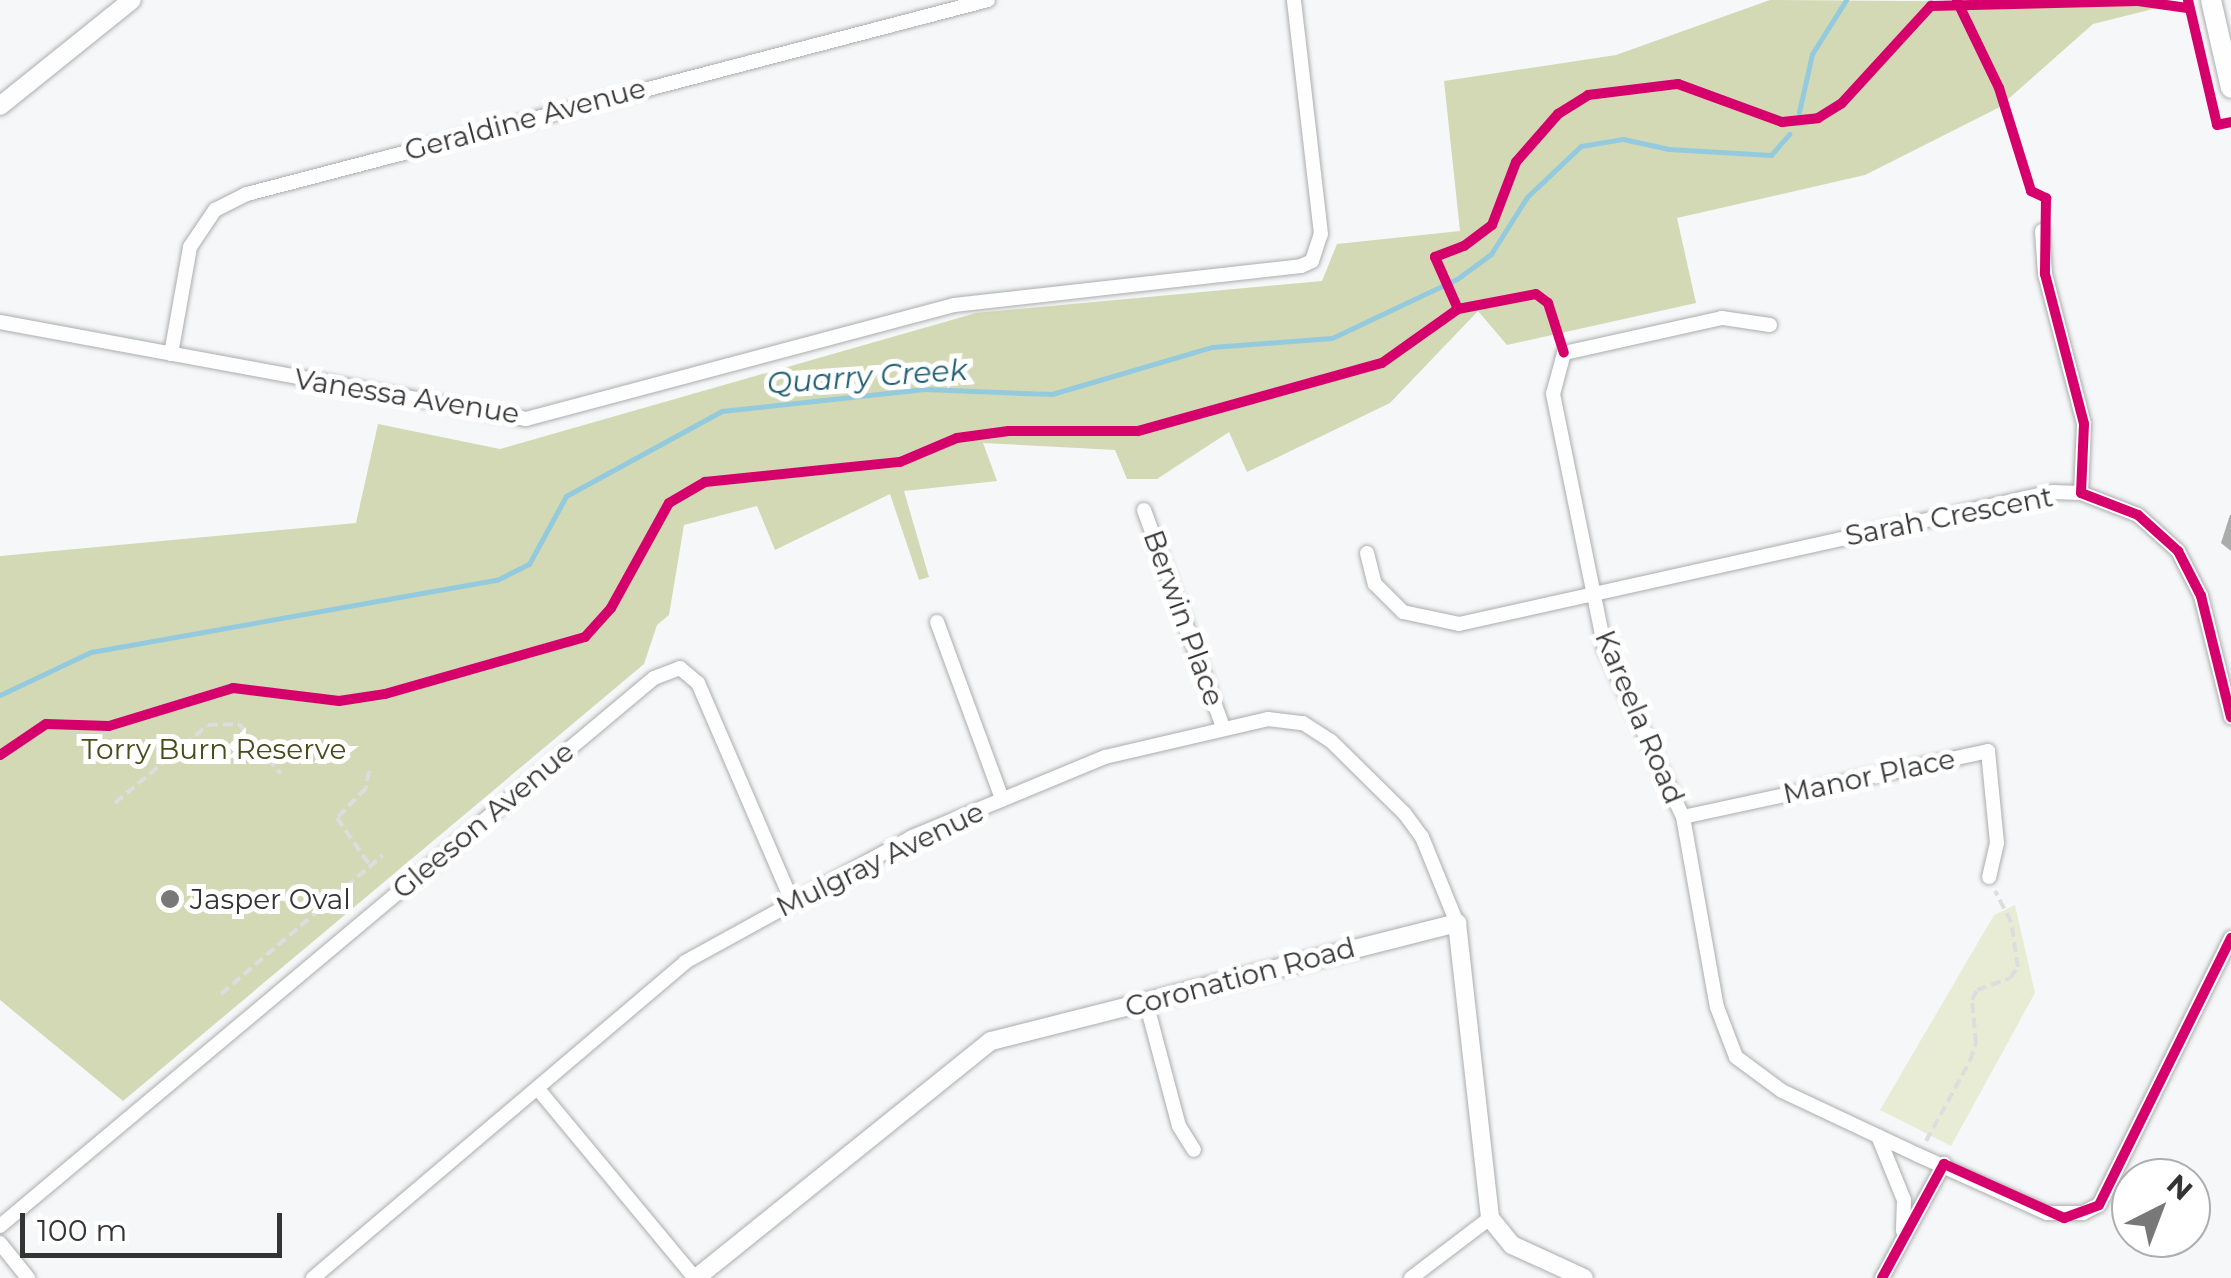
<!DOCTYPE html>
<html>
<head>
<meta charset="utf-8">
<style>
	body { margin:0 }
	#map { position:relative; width:2231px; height:1278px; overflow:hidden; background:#f6f7f8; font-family:Montserrat,sans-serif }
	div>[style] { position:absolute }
	.green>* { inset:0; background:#e9ecd5 }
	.forest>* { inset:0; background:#d4d9b5 }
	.stream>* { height:5px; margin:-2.5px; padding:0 2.5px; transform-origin:2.5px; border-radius:2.5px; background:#93cade }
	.building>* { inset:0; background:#aaabab }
	.path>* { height:4px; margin-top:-2px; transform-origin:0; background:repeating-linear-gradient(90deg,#dcddde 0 10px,transparent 0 15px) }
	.roads { filter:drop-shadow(0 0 2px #acadae) drop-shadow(0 0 2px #acadae) }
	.minor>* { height:14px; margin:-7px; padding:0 7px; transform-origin:7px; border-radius:7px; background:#fefefe }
	.tertiary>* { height:18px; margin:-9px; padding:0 9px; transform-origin:9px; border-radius:9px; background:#fefefe }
	.primary>* { height:20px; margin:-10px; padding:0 10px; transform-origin:10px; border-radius:10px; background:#fefefe }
	.cycleway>* { height:10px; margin:-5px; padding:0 5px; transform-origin:5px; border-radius:5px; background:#d6006c }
	.dots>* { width:28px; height:28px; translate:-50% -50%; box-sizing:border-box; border:5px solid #fff; border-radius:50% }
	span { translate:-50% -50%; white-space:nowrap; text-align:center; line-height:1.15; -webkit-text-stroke:10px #fff; paint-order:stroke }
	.street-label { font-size:28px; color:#343435 }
	.park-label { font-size:28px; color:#494d1c }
	.poi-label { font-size:28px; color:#343435 }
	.left { translate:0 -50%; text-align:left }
	.water-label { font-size:30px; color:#1e5d71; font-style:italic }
	.north { position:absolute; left:2111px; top:1158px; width:100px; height:100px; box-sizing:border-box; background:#fff; border:2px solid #aeaeae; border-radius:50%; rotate:42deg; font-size:28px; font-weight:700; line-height:40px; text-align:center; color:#343435 }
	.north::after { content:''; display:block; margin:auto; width:35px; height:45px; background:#787879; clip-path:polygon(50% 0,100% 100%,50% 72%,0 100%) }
	.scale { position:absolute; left:20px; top:1213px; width:262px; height:45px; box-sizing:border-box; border:5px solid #343435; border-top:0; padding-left:12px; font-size:30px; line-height:35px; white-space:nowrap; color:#343435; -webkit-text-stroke:8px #fff; paint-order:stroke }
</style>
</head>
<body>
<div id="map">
	<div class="green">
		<i style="clip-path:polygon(2015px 905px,2035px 993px,1951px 1146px,1880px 1110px,1994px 915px)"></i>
	</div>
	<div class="forest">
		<i style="clip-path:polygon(1770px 0,2177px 3px,2093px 24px,1998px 108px,1865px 175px,1677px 218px,1696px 303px,1507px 345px,1478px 311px,1390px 403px,1247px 472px,1229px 432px,1157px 479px,1127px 479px,1115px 450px,983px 443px,997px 481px,904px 491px,929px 577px,919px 580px,890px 494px,775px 550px,757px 506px,684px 525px,669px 615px,657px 625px,644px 664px,123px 1101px,0 1000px,0 556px,356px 523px,378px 424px,500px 449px,976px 313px,1322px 281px,1337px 244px,1460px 231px,1444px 81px,1616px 55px)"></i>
	</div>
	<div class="stream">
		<i style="left:1799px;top:112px;width:59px;rotate:-77.4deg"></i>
		<i style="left:1812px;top:54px;width:64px;rotate:-57.8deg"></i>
		<i style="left:0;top:695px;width:101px;rotate:-25.3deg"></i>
		<i style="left:91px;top:652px;width:412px;rotate:-10.1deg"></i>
		<i style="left:497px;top:580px;width:36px;rotate:-27deg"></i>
		<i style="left:529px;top:564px;width:77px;rotate:-61.4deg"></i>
		<i style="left:566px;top:496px;width:178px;rotate:-28.6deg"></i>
		<i style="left:722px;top:411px;width:204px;rotate:-6.2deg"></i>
		<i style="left:925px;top:389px;width:127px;rotate:2.3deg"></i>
		<i style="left:1052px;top:394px;width:167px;rotate:-16.4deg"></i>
		<i style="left:1212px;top:347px;width:120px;rotate:-4.3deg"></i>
		<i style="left:1332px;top:338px;width:138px;rotate:-25.3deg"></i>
		<i style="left:1457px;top:279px;width:42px;rotate:-36.3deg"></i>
		<i style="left:1491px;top:254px;width:67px;rotate:-57.7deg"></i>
		<i style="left:1527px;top:197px;width:74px;rotate:-43.4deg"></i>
		<i style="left:1581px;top:146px;width:43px;rotate:-9.5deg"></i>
		<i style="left:1623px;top:139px;width:47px;rotate:12.3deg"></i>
		<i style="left:1669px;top:149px;width:102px;rotate:3.4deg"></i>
		<i style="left:1771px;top:155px;width:28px;rotate:-49deg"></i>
	</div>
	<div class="building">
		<i style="clip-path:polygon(2230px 515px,2231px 515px,2231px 551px,2221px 543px)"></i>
	</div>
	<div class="path">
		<i style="left:369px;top:771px;width:17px;rotate:100deg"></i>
		<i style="left:366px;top:788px;width:42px;rotate:134deg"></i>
		<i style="left:337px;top:818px;width:56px;rotate:55.2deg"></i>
		<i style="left:115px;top:803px;width:121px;rotate:-40deg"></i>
		<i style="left:208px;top:725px;width:31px;rotate:-2deg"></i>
		<i style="left:239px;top:724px;width:65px;rotate:50deg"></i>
		<i style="left:221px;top:994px;width:213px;rotate:-40.6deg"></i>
		<i style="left:1926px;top:1141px;width:91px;rotate:-61.2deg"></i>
		<i style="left:1970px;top:1061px;width:19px;rotate:-72deg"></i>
		<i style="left:1976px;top:1043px;width:43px;rotate:-95.3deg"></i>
		<i style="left:1972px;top:1000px;width:11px;rotate:-63deg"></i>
		<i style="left:1977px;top:990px;width:35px;rotate:-20deg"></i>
		<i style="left:2010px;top:978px;width:14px;rotate:-54deg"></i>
		<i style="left:2018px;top:967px;width:46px;rotate:-98.8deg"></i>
		<i style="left:2011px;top:922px;width:35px;rotate:-117deg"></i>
	</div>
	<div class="roads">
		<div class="minor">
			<i style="left:2042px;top:231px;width:43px;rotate:86deg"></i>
			<i style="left:2045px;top:274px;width:155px;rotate:75.4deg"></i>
			<i style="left:2084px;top:424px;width:69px;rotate:92.5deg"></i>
			<i style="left:0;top:322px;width:535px;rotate:10.45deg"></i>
			<i style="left:526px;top:419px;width:443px;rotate:-14.9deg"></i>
			<i style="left:954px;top:305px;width:349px;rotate:-6.4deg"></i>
			<i style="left:1301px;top:266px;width:12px;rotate:-24deg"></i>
			<i style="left:1312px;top:261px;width:28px;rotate:-72deg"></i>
			<i style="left:1321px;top:234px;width:236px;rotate:-96.6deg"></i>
			<i style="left:1770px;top:325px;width:49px;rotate:-171.7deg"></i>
			<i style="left:1722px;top:318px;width:162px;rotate:167.5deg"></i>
			<i style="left:1564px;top:353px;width:42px;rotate:105deg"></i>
			<i style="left:1553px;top:394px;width:260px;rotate:78.5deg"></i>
			<i style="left:1605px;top:649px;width:185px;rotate:65.1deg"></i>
			<i style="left:1683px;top:817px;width:193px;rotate:79.9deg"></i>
			<i style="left:1717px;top:1007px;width:53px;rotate:69.2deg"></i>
			<i style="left:1736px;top:1057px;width:57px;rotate:36.5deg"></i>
			<i style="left:1782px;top:1091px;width:150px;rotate:25.2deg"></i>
			<i style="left:1918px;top:1155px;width:141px;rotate:24.2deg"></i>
			<i style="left:2047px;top:1213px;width:36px"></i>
			<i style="left:2083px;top:1213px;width:18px;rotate:-27deg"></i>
			<i style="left:2099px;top:1205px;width:298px;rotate:-63.7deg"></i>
			<i style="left:171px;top:354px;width:109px;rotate:-79.9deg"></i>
			<i style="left:190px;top:247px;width:45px;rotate:-56deg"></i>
			<i style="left:215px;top:210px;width:36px;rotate:-27deg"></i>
			<i style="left:247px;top:194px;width:766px;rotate:-14.67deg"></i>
			<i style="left:1144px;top:510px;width:231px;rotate:70deg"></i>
			<i style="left:1367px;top:553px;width:32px;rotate:76deg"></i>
			<i style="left:1375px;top:584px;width:40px;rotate:45deg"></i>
			<i style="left:1403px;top:612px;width:57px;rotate:12.1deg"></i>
			<i style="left:1459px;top:624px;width:608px;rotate:-12.53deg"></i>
			<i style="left:2053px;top:492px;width:28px;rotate:2deg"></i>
			<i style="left:2081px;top:493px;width:61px;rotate:21.1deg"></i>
			<i style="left:2138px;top:515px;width:54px;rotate:42deg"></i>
			<i style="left:2178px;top:551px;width:51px;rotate:62.9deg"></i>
			<i style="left:2201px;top:596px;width:125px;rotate:76.1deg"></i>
			<i style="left:937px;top:622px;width:189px;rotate:69.8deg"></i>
			<i style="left:1683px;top:817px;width:312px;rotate:-12.2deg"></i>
			<i style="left:1988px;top:751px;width:92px;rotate:84.4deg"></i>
			<i style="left:1997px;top:843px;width:35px;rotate:103deg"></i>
			<i style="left:1146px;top:1002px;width:128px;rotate:75.1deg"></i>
			<i style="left:1179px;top:1126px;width:28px;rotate:58deg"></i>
			<i style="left:538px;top:1089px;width:246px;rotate:50.3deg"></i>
			<i style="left:1878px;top:1136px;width:69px;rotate:67.9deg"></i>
			<i style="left:1904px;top:1200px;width:31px;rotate:92deg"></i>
			<i style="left:0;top:1226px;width:853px;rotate:-39.96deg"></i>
			<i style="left:654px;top:678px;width:28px;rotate:-21deg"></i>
			<i style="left:680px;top:668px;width:23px;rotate:40deg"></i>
			<i style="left:698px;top:683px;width:237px;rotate:66.7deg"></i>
			<i style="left:0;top:1243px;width:45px;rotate:51.3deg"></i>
			<i style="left:313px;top:1278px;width:488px;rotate:-40.3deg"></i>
			<i style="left:685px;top:962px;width:259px;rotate:-28.8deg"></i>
			<i style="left:912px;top:837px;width:209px;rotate:-22.5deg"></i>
			<i style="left:1105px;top:757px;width:167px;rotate:-13.1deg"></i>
			<i style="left:1268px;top:719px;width:35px;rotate:7deg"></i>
			<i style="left:1303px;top:723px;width:33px;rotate:33deg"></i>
			<i style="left:1331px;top:741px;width:104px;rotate:44.6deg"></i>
			<i style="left:1405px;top:814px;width:29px;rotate:54deg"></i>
			<i style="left:1422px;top:837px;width:93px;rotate:67.9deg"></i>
			<i style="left:1411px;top:1278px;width:99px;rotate:-37.2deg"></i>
			<i style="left:1882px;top:1278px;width:130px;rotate:-61.5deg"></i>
		</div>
		<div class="tertiary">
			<i style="left:0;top:106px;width:169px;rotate:-38.8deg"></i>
			<i style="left:696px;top:1278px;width:378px;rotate:-38.8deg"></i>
			<i style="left:991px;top:1041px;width:481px;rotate:-14.2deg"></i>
			<i style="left:1457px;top:923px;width:297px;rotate:83.6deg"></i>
			<i style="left:1490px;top:1218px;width:35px;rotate:51deg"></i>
			<i style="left:1512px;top:1245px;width:79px;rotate:24.6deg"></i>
		</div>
		<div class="primary">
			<i style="left:2211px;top:0;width:90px;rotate:77.2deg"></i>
		</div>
	</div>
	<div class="cycleway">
		<i style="left:2188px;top:0;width:128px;rotate:76.9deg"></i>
		<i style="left:2217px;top:125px;width:14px;rotate:-12deg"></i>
		<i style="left:1957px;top:1px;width:97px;rotate:64.2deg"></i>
		<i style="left:1999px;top:88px;width:108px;rotate:72.7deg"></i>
		<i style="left:2031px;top:191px;width:17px;rotate:25deg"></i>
		<i style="left:2046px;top:198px;width:76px;rotate:90.8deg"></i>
		<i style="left:2045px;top:274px;width:155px;rotate:75.4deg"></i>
		<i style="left:2084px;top:424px;width:69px;rotate:92.5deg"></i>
		<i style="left:2081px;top:493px;width:61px;rotate:21.1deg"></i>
		<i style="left:2138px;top:515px;width:54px;rotate:42deg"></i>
		<i style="left:2178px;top:551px;width:51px;rotate:62.9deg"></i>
		<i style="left:2201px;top:596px;width:125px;rotate:76.1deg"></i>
		<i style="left:1458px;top:309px;width:79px;rotate:-10.9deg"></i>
		<i style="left:1536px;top:294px;width:15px;rotate:37deg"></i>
		<i style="left:1548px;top:303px;width:52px;rotate:72.3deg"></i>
		<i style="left:0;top:755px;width:55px;rotate:-34deg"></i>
		<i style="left:46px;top:724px;width:63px;rotate:1.8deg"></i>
		<i style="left:109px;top:726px;width:130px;rotate:-17deg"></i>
		<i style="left:233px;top:688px;width:107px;rotate:7deg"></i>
		<i style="left:339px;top:701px;width:47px;rotate:-8.7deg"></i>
		<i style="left:385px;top:694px;width:208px;rotate:-15.9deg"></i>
		<i style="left:585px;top:637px;width:39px;rotate:-48deg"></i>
		<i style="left:611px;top:608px;width:120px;rotate:-61.1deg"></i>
		<i style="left:669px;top:503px;width:42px;rotate:-30.3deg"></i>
		<i style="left:705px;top:482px;width:196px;rotate:-5.9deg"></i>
		<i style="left:900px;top:462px;width:62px;rotate:-22.8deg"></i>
		<i style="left:957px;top:438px;width:52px;rotate:-7.7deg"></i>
		<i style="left:1009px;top:431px;width:129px"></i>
		<i style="left:1138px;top:431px;width:253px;rotate:-15.6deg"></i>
		<i style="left:1382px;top:363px;width:93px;rotate:-35.4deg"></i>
		<i style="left:1458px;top:309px;width:57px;rotate:-113.9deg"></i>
		<i style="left:1435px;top:257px;width:31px;rotate:-21deg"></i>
		<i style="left:1464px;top:246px;width:35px;rotate:-37deg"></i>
		<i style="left:1492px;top:225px;width:67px;rotate:-69.1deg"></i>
		<i style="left:1516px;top:162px;width:64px;rotate:-48.8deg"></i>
		<i style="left:1558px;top:114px;width:36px;rotate:-32deg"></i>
		<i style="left:1588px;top:95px;width:91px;rotate:-7deg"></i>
		<i style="left:1678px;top:84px;width:111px;rotate:20.1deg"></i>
		<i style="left:1782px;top:122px;width:36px;rotate:-6deg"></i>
		<i style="left:1818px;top:118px;width:28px;rotate:-32deg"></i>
		<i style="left:1842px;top:103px;width:132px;rotate:-47.5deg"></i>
		<i style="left:1931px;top:6px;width:207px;rotate:-1.4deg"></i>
		<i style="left:2138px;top:1px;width:50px;rotate:8deg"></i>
		<i style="left:1882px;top:1278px;width:130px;rotate:-61.5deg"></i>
		<i style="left:1944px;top:1164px;width:132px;rotate:24.2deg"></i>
		<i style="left:2064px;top:1218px;width:37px;rotate:-20deg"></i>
		<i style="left:2099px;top:1205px;width:298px;rotate:-63.7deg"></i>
	</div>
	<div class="dots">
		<i style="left:170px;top:899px;background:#787879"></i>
	</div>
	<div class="street-label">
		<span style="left:525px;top:119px;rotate:-15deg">Geraldine Avenue</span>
		<span style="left:407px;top:396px;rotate:9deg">Vanessa Avenue</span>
		<span style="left:1949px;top:516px;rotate:-11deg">Sarah Crescent</span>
		<span style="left:1184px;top:618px;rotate:70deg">Berwin Place</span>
		<span style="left:1640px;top:717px;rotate:67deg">Kareela Road</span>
		<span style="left:1869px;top:776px;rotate:-12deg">Manor Place</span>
		<span style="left:483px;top:820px;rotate:-40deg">Gleeson Avenue</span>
		<span style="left:880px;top:859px;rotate:-26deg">Mulgray Avenue</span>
		<span style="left:1240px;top:977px;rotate:-15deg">Coronation Road</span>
	</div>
	<div class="park-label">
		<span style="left:214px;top:749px">Torry Burn Reserve</span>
	</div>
	<div class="poi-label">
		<span class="left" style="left:190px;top:899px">Jasper Oval</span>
	</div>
	<div class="water-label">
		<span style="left:867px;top:377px;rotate:-4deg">Quarry Creek</span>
	</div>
	<div class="north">N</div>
	<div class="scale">100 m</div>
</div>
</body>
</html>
